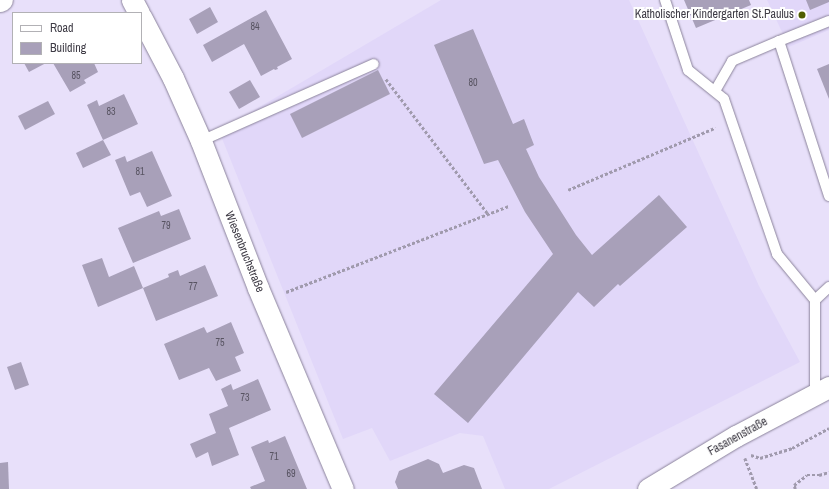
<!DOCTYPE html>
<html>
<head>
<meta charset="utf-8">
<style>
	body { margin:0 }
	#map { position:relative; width:829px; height:489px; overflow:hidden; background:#e8e0fa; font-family:"Archivo Narrow",sans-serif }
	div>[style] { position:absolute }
	.built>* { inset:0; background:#e1d7f9 }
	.building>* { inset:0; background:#a8a0b9 }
	.path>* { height:2.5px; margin-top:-1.25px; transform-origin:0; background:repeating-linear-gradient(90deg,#a09aad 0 3px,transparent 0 5px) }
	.roads { filter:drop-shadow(0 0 1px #8b839b) drop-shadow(0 0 1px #8b839b) }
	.lane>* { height:10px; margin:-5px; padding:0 5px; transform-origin:5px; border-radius:5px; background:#fff }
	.street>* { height:21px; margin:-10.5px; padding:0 10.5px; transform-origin:10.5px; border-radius:10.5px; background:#fff }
	.dots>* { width:11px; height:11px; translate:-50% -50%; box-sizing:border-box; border:2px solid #fff; border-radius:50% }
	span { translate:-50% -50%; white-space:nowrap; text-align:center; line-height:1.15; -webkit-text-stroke:4px #fff; paint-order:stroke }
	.number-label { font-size:10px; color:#585462 }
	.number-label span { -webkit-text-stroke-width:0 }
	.poi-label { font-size:12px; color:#3e3b45 }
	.right { translate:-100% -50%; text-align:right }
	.street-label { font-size:12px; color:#3e3b45 }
	.legend { position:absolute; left:12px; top:12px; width:130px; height:52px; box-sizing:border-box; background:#fff; border:1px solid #b2b1b5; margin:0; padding:5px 7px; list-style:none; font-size:12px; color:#3e3b45 }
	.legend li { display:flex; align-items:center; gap:8px; height:20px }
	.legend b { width:20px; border:1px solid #b2b1b5 }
</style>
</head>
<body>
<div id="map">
	<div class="built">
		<i style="clip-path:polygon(441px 0,629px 0,759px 286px,800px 362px,549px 489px,505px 489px,483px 436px,460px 433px,390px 461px,372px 428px,343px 439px,219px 131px)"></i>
		<i style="clip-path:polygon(767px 0,829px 0,829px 30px,789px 47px)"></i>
	</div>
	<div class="building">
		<i style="clip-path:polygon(684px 0,749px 0,751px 5px,696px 28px)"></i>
		<i style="clip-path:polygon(806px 0,829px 0,829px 2px,810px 10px)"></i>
		<i style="clip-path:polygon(210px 7px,218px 22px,197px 34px,189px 19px)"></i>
		<i style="clip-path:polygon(266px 10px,292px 59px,277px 67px,278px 69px,275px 70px,274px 69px,261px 76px,244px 44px,212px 62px,203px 45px)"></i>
		<i style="clip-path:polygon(473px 29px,513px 124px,524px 119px,534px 145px,526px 149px,539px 177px,576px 235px,592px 255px,659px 195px,687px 227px,620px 286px,618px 284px,594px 307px,578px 292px,468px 423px,434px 394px,553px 254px,525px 212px,498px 160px,484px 164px,434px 45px)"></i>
		<i style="clip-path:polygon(24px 63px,46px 63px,29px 72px)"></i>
		<i style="clip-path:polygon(53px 63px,94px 63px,98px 72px,84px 80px,86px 83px,70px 92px)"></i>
		<i style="clip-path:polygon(829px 64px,829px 99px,817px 69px)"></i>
		<i style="clip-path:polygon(378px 70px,390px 94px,302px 138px,290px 114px)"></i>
		<i style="clip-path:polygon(250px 80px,260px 97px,239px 109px,229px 92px)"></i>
		<i style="clip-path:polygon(124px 94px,138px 124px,103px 140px,87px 105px,97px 100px,99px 106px)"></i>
		<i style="clip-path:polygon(48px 101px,55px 114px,25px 130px,18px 116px)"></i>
		<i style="clip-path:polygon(103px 140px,111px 155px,83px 168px,76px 153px)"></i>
		<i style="clip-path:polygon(152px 151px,172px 196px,147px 207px,140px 192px,130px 196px,115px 160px,125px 156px,127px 162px)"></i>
		<i style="clip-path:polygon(179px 209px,191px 239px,133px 263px,118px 228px,159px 211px,161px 216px)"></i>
		<i style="clip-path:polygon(102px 258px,109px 277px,134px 266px,143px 288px,169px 277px,168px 274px,178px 270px,180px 276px,205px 265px,218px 296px,156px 321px,143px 288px,98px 307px,82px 265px)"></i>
		<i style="clip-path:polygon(231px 322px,244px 353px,235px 357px,241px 371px,216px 381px,209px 368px,179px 380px,164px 344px,204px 327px,207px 333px)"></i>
		<i style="clip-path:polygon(21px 362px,29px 385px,15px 390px,7px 367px)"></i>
		<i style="clip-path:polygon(258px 379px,271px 410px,229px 428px,239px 455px,212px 466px,208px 452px,196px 458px,190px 444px,216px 433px,209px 414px,228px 406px,221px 389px,231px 384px,233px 390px)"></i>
		<i style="clip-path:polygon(285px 436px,307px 489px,251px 489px,250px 487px,265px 481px,251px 447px,268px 440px,269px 443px)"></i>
		<i style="clip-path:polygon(428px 459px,439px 464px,443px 473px,464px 465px,474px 468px,482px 489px,398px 489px,395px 482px,399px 471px)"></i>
		<i style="clip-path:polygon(8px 462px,9px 489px,0 489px,0 463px)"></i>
	</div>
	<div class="path">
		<i style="left:386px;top:79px;width:169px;rotate:52.9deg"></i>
		<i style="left:568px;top:190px;width:160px;rotate:-22.9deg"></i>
		<i style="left:286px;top:292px;width:239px;rotate:-21.1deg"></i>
		<i style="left:751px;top:455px;width:9px;rotate:18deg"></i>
		<i style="left:760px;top:458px;width:34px;rotate:-17deg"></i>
		<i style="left:792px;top:448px;width:42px;rotate:-28.4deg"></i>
		<i style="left:745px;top:458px;width:33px;rotate:69deg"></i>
		<i style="left:795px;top:489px;width:4px;rotate:-104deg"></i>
		<i style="left:794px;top:485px;width:16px;rotate:-38deg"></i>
		<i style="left:807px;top:475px;width:12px"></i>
		<i style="left:819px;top:475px;width:10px;rotate:-17deg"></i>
	</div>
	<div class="roads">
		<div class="lane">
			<i style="left:665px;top:0;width:74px;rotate:71.8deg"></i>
			<i style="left:688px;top:70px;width:46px;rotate:38.9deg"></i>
			<i style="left:724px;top:99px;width:164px;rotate:71.1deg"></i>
			<i style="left:777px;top:254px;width:60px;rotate:50.4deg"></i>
			<i style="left:829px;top:21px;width:54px;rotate:158.2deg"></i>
			<i style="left:779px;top:41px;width:163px;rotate:72.1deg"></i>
			<i style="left:715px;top:91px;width:34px;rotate:-60deg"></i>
			<i style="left:732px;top:61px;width:51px;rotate:-23.1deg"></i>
			<i style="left:201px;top:141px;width:189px;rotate:-24deg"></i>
			<i style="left:815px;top:394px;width:94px;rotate:-90deg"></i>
			<i style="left:815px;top:300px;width:19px;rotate:-43deg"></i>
		</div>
		<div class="street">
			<i style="left:132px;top:0;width:15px;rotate:62deg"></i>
			<i style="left:0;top:1px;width:2px;rotate:-27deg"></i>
			<i style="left:141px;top:17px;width:69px;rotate:62.3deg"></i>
			<i style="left:173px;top:78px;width:69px;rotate:66deg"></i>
			<i style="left:201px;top:141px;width:158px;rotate:68.8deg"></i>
			<i style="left:258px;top:288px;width:218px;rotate:67.1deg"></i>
			<i style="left:648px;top:489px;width:103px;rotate:-31.1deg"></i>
			<i style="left:736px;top:436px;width:105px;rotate:-27.8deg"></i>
		</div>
	</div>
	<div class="dots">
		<i style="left:802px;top:15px;background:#505e00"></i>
	</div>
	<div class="number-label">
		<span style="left:255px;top:27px">84</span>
		<span style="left:76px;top:76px">85</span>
		<span style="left:473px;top:83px">80</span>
		<span style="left:111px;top:112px">83</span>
		<span style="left:140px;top:172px">81</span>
		<span style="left:166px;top:226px">79</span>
		<span style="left:193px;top:287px">77</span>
		<span style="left:220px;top:343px">75</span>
		<span style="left:245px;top:398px">73</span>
		<span style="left:274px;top:457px">71</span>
		<span style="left:291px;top:474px">69</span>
	</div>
	<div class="poi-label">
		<span class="right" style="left:794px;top:15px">Katholischer Kindergarten St.Paulus</span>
	</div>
	<div class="street-label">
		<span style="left:244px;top:252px;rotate:68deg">Wiesenbruchstraße</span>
		<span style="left:738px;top:437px;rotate:-29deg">Fasanenstraße</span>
	</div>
	<ul class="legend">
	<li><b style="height:5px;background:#fff"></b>Road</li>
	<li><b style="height:11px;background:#a8a0b9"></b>Building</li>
	</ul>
</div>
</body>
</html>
